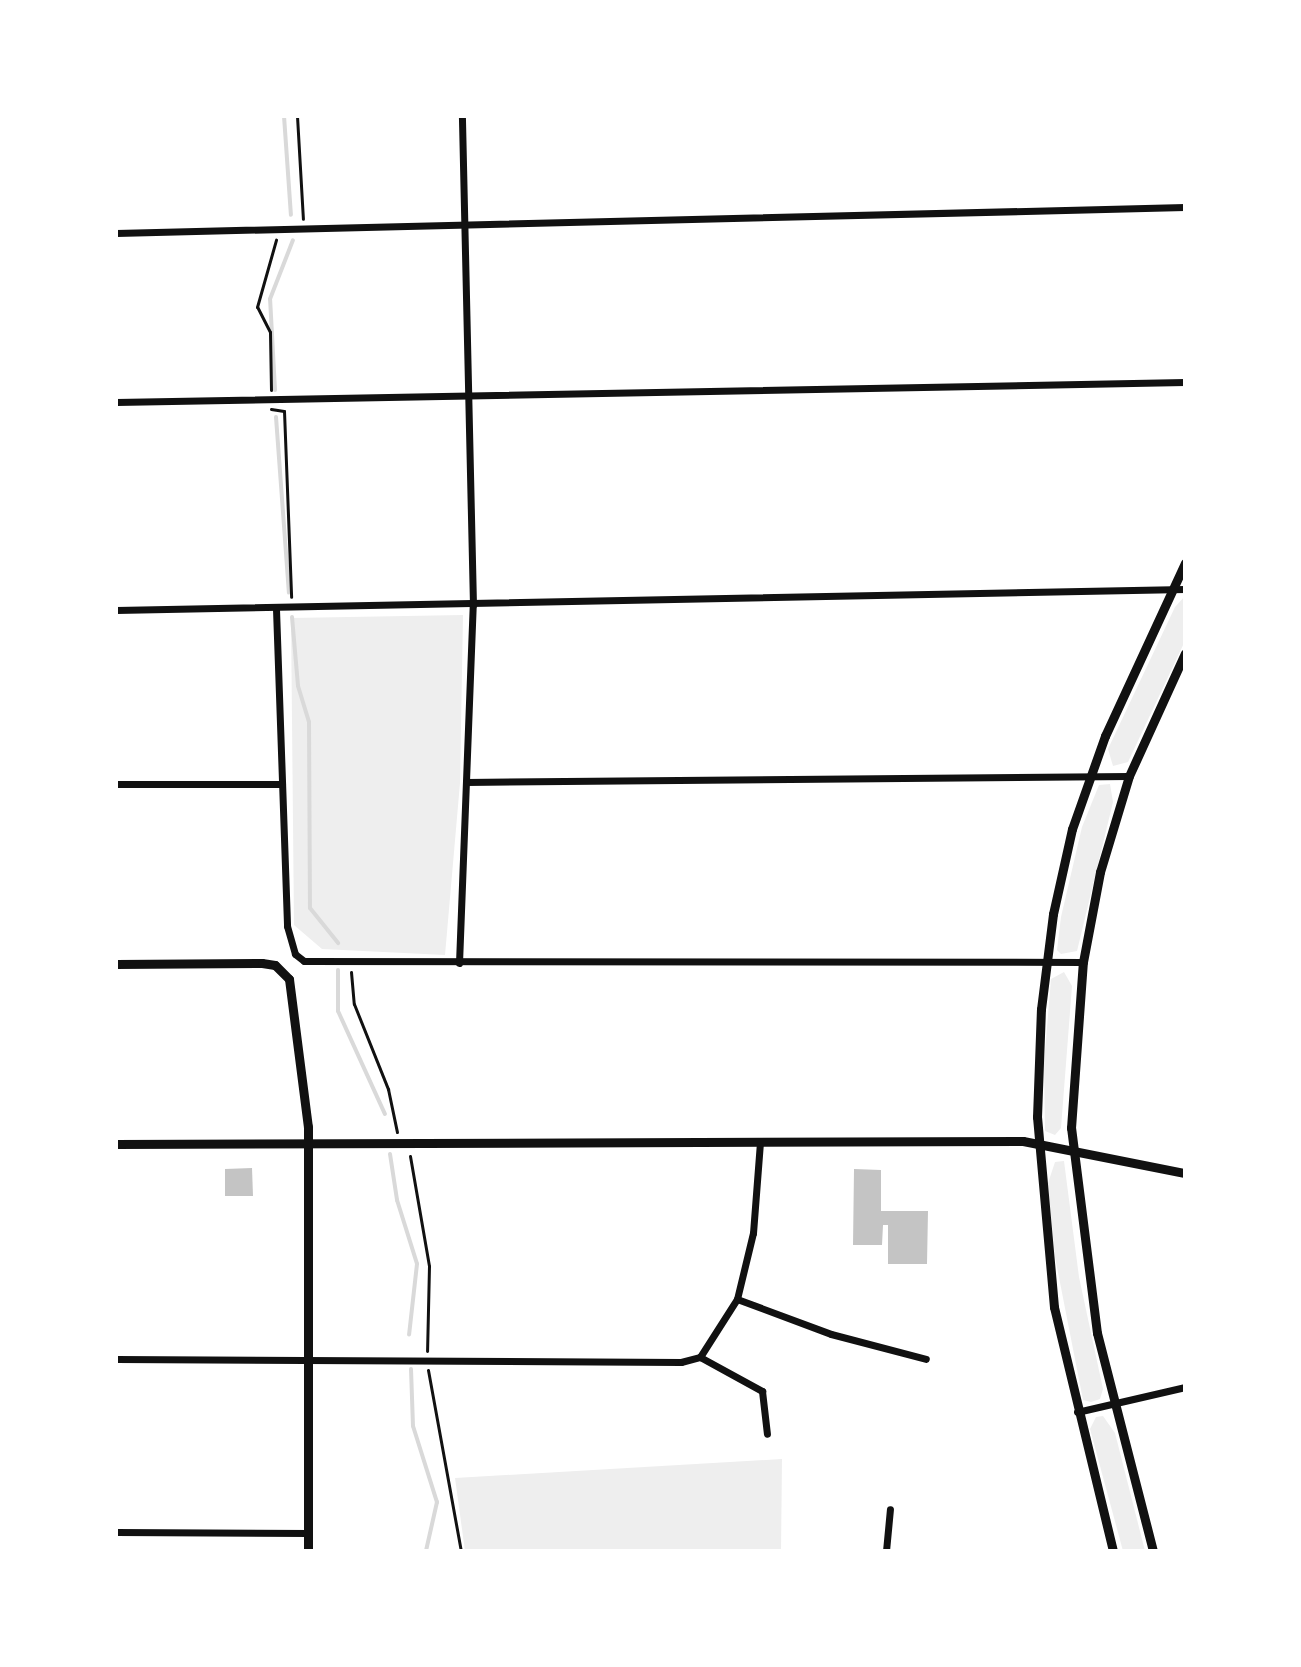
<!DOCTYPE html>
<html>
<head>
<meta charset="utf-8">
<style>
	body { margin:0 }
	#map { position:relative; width:1301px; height:1667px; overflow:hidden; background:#fff; font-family:Arial,sans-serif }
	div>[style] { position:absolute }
	.green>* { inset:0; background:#eee }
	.stream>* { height:4px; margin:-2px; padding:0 2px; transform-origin:2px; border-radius:2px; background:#d9d9d9 }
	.building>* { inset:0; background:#c4c4c4 }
	.path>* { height:3px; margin:-1.5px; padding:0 1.5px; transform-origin:1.5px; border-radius:1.5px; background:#111 }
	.minor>* { height:7px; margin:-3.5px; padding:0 3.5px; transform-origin:3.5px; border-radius:3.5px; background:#111 }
	.tertiary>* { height:9px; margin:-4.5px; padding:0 4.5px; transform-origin:4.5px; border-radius:4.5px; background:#111 }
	span { translate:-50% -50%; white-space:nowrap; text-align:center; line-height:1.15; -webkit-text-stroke:7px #fff; paint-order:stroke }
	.frame { position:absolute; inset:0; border:118px solid #fff; pointer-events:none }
</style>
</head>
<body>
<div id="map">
	<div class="green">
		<i style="clip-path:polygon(1185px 596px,1185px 641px,1128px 762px,1113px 766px,1108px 749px,1175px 607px)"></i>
		<i style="clip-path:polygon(463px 615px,460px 783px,445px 955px,322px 949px,294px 925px,291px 618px)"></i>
		<i style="clip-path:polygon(1110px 784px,1113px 802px,1077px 951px,1061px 954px,1057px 950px,1061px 917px,1082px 827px,1099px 785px)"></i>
		<i style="clip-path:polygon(1064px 972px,1072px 986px,1061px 1128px,1055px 1135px,1045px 1131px,1044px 1064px,1051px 979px)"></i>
		<i style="clip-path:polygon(1064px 1161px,1079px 1277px,1103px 1389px,1100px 1399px,1091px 1402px,1083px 1400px,1055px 1257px,1048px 1183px,1055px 1162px)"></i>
		<i style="clip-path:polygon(1103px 1416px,1115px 1433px,1145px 1551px,1123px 1551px,1090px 1429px,1096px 1417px)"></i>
		<i style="clip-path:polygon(782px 1459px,781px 1551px,465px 1551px,455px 1478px)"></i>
	</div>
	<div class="stream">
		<i style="left:284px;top:116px;width:99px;rotate:86deg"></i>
		<i style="left:275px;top:390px;width:91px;rotate:-93.1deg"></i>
		<i style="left:270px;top:299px;width:63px;rotate:-68.7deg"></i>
		<i style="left:276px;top:417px;width:176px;rotate:85.8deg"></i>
		<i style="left:292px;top:617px;width:69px;rotate:85deg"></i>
		<i style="left:298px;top:686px;width:38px;rotate:73deg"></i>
		<i style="left:309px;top:722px;width:186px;rotate:89.7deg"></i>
		<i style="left:310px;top:908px;width:45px;rotate:51.3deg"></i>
		<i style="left:338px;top:970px;width:41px;rotate:90deg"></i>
		<i style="left:338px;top:1011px;width:113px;rotate:65.5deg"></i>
		<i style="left:390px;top:1154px;width:47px;rotate:81.3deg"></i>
		<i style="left:397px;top:1200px;width:67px;rotate:72.6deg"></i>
		<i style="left:417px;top:1264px;width:71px;rotate:96.4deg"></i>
		<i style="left:411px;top:1369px;width:57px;rotate:88deg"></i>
		<i style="left:413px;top:1426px;width:80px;rotate:72.5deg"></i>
		<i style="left:437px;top:1502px;width:50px;rotate:102.7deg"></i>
	</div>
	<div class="building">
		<i style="clip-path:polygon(252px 1168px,253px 1196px,225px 1196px,225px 1169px)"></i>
		<i style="clip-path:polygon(854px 1169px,881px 1170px,881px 1211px,928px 1211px,927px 1264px,888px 1264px,888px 1225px,883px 1225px,882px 1245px,853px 1245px)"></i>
	</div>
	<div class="path">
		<i style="left:297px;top:116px;width:103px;rotate:86.7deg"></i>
		<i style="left:271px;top:390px;width:58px;rotate:-91deg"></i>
		<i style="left:270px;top:332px;width:28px;rotate:-117deg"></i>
		<i style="left:257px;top:307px;width:70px;rotate:-74.2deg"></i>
		<i style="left:271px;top:409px;width:13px;rotate:9deg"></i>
		<i style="left:284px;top:411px;width:186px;rotate:87.8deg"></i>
		<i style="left:351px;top:972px;width:32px;rotate:85deg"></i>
		<i style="left:354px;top:1004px;width:92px;rotate:68.2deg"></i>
		<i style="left:388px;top:1089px;width:44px;rotate:78.2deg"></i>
		<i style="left:410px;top:1156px;width:112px;rotate:80.2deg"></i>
		<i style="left:429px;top:1266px;width:85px;rotate:91.3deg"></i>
		<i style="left:428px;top:1370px;width:184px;rotate:79.7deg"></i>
	</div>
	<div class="minor">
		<i style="left:116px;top:233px;width:1069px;rotate:-1.39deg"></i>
		<i style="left:116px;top:402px;width:1069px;rotate:-1.07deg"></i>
		<i style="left:276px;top:609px;width:317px;rotate:88deg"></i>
		<i style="left:287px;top:926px;width:29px;rotate:74deg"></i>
		<i style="left:295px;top:954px;width:11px;rotate:38deg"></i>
		<i style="left:304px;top:961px;width:779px;rotate:0.07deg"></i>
		<i style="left:116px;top:610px;width:1069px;rotate:-1.13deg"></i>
		<i style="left:466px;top:782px;width:663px;rotate:-0.52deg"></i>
		<i style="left:116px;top:784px;width:166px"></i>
		<i style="left:459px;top:963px;width:358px;rotate:-87.8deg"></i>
		<i style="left:473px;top:605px;width:489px;rotate:-91.3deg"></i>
		<i style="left:737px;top:1299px;width:100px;rotate:20.4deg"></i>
		<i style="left:831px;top:1334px;width:98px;rotate:14.7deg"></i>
		<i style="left:700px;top:1357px;width:71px;rotate:28.7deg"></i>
		<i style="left:762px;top:1391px;width:43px;rotate:83.4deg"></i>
		<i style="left:116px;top:1359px;width:565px;rotate:0.3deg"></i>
		<i style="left:681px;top:1362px;width:20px;rotate:-15deg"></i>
		<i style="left:700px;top:1357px;width:69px;rotate:-57.5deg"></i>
		<i style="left:737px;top:1299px;width:68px;rotate:-76.4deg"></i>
		<i style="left:753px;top:1233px;width:92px;rotate:-85.6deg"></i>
		<i style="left:1077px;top:1412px;width:111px;rotate:-13deg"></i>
		<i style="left:116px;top:1532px;width:193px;rotate:0.3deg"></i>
		<i style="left:886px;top:1551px;width:42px;rotate:-84.6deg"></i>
	</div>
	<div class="tertiary">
		<i style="left:116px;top:964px;width:146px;rotate:-0.4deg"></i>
		<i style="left:262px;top:963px;width:13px;rotate:9deg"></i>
		<i style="left:275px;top:965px;width:20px;rotate:45deg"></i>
		<i style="left:289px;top:979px;width:149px;rotate:82.7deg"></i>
		<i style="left:308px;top:1127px;width:424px;rotate:90deg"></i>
		<i style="left:116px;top:1144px;width:907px;rotate:-0.19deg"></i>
		<i style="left:1023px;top:1141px;width:165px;rotate:11.2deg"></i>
		<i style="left:1113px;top:1551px;width:251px;rotate:-103.6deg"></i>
		<i style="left:1054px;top:1307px;width:191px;rotate:-95.1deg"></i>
		<i style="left:1037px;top:1117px;width:108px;rotate:-87.9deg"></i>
		<i style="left:1041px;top:1009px;width:96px;rotate:-82.8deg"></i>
		<i style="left:1053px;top:914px;width:87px;rotate:-77.4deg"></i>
		<i style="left:1072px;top:829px;width:99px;rotate:-70.5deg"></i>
		<i style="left:1105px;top:736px;width:191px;rotate:-65.2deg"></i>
		<i style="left:1153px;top:1551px;width:225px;rotate:-104.4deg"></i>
		<i style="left:1097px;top:1333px;width:207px;rotate:-97.2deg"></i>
		<i style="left:1071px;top:1128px;width:166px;rotate:-85.9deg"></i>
		<i style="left:1083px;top:962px;width:92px;rotate:-79.3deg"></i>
		<i style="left:1100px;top:872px;width:100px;rotate:-73.2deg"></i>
		<i style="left:1129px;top:776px;width:135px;rotate:-65.5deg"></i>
	</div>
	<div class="frame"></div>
</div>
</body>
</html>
